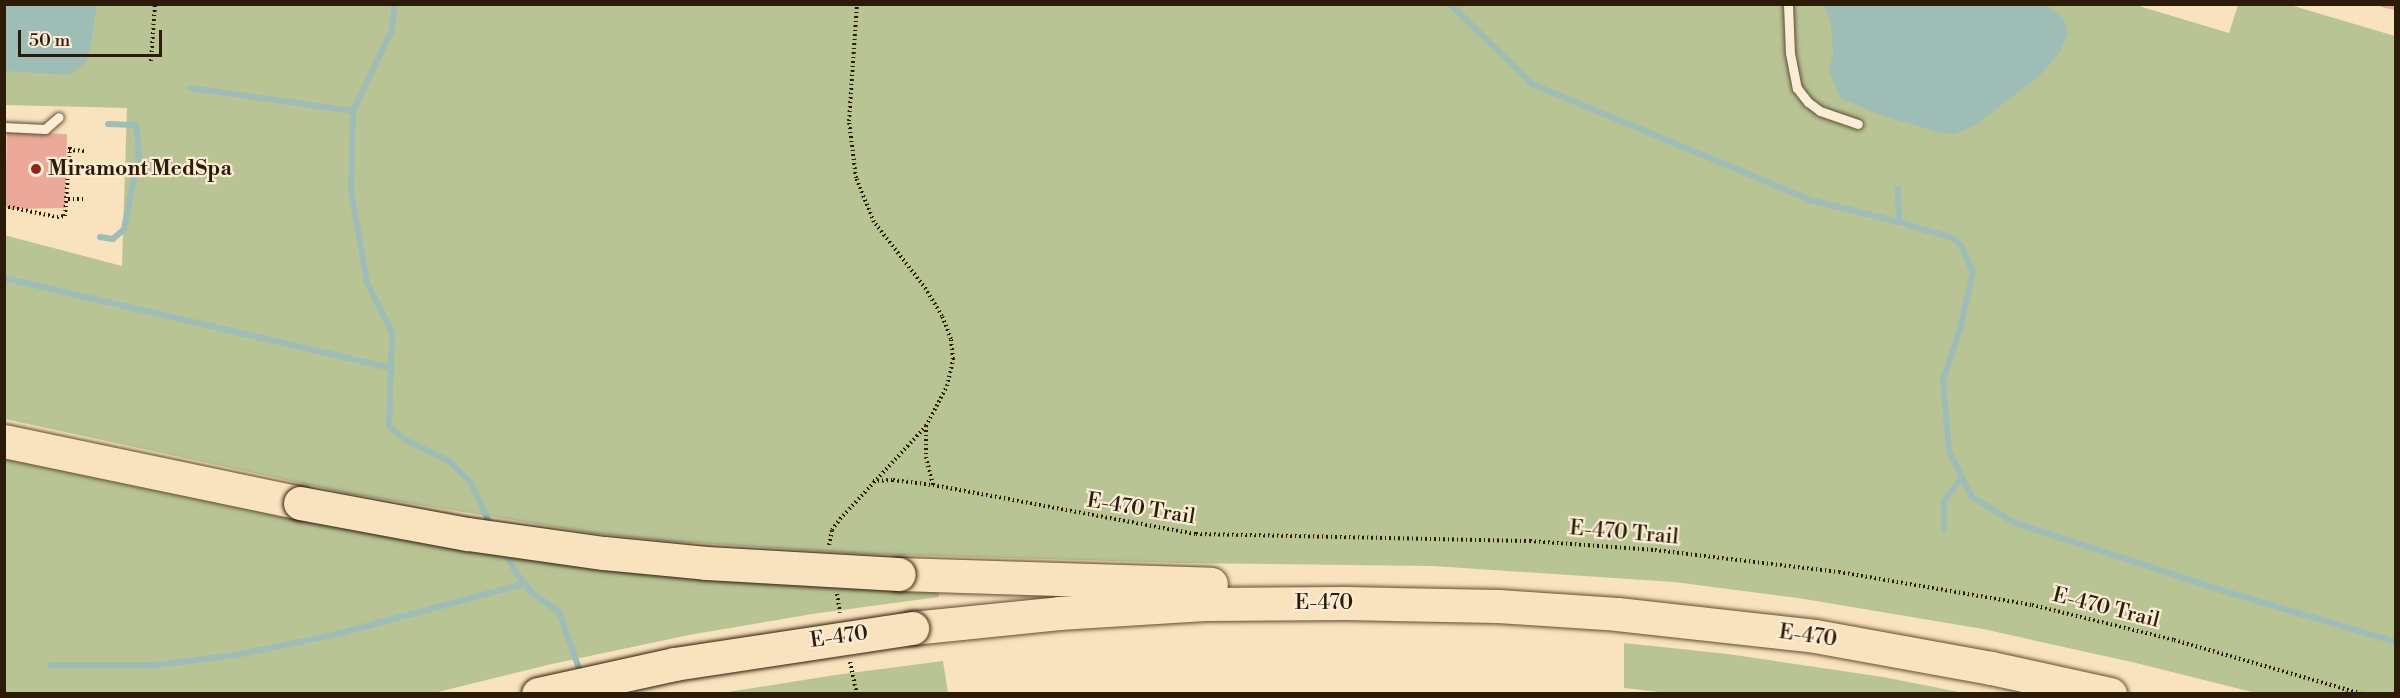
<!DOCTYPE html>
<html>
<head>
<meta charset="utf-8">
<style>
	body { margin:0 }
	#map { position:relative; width:2400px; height:698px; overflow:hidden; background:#f9e2be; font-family:"Libre Bodoni",serif }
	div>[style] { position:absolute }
	.green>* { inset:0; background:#b9c495 }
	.water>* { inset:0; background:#9ebdb6 }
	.stream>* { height:6px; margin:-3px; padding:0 3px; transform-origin:3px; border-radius:3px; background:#9ebdb6 }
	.building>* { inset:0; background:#eca99a }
	.path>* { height:4px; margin-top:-2px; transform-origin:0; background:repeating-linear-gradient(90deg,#2c1b06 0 1.5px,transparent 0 4.5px) }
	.roads { filter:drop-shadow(0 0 2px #5f4d34) drop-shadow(0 0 2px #5f4d34) }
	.service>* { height:9px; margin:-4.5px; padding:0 4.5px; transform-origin:4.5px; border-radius:4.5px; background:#fbecd5 }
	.motorway>* { height:33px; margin:-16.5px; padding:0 16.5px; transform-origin:16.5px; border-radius:16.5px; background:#f9e2be }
	.bridges { filter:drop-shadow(0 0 2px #2c1b06) drop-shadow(0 0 2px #2c1b06) }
	.motorway-bridge>* { height:33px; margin:-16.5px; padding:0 16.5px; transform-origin:16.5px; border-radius:16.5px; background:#f9e2be }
	.dots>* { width:16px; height:16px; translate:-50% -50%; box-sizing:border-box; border:3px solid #fbecd5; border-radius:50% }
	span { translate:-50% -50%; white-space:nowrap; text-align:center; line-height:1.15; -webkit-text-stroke:4.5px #fbecd5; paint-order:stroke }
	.poi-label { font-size:21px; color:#2c1b06; font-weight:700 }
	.left { translate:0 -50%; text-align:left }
	.street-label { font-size:21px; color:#2c1b06 }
	.frame { position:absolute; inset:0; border:6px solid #2c1b06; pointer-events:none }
	.scale { position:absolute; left:18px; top:30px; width:144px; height:27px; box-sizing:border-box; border:3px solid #2c1b06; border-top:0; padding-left:8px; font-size:18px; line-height:21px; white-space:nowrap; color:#2c1b06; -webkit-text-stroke:4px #fbecd5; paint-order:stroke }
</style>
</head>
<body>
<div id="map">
	<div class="green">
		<i style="clip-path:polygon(2132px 4px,2229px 33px,2238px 5px,2290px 5px,2395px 36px,2395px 693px,2256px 693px,2136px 663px,1983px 629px,1798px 598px,1674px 582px,1433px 566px,1181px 563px,866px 554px,666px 541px,592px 533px,346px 493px,5px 419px,4px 235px,122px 266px,127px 108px,5px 105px,5px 5px)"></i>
		<i style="clip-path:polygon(4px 458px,939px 591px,939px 597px,812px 614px,689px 635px,552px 664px,434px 693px,5px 693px)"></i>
		<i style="clip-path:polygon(1624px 643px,1728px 654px,1883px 677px,1964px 693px,1677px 694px,1624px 688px)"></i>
		<i style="clip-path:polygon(943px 661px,948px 693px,722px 693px,835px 675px)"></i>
	</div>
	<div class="water">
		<i style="clip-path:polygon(4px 5px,93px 5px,96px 9px,92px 39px,86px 63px,70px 75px,5px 71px)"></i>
		<i style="clip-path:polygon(1824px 5px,2045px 5px,2064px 19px,2068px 34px,2059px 53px,2040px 75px,1977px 124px,1955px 134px,1941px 133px,1878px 114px,1840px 98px,1829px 70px,1833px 54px,1831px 25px)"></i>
	</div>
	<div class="stream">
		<i style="left:395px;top:4px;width:28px;rotate:98deg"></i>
		<i style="left:391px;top:32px;width:88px;rotate:115.7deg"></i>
		<i style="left:353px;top:111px;width:80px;rotate:91.4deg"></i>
		<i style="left:351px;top:191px;width:93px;rotate:80.1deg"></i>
		<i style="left:367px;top:283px;width:55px;rotate:63deg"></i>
		<i style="left:392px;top:332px;width:94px;rotate:91.8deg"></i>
		<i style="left:389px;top:426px;width:23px;rotate:40deg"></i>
		<i style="left:407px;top:441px;width:47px;rotate:25.5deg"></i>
		<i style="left:449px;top:461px;width:31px;rotate:45deg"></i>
		<i style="left:471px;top:483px;width:47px;rotate:65.1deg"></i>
		<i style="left:1450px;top:4px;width:115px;rotate:44.3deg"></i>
		<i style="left:1532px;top:84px;width:301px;rotate:22.6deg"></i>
		<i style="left:1810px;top:200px;width:92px;rotate:13.9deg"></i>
		<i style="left:1899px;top:222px;width:55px;rotate:16.8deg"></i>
		<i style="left:1952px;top:238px;width:11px;rotate:38deg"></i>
		<i style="left:1961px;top:245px;width:30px;rotate:66deg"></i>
		<i style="left:1973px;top:272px;width:58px;rotate:102.8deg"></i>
		<i style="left:1960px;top:329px;width:54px;rotate:108.4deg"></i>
		<i style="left:1943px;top:380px;width:71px;rotate:85.2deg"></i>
		<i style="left:1949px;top:451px;width:51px;rotate:63.4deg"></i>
		<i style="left:1972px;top:497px;width:50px;rotate:31.2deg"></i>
		<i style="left:2015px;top:523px;width:223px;rotate:18deg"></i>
		<i style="left:2227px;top:592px;width:176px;rotate:16.5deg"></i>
		<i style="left:190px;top:88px;width:165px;rotate:8deg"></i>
		<i style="left:1898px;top:189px;width:33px;rotate:88deg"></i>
		<i style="left:100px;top:237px;width:13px;rotate:9deg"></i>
		<i style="left:113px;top:239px;width:15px;rotate:-42deg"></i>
		<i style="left:124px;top:229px;width:77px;rotate:-78.8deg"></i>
		<i style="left:139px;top:153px;width:28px;rotate:-96deg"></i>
		<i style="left:136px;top:125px;width:28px;rotate:-178deg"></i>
		<i style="left:4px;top:278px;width:398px;rotate:13.1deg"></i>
		<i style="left:1944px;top:529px;width:28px;rotate:-90deg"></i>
		<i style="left:1944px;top:501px;width:30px;rotate:-53deg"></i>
		<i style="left:504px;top:551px;width:25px;rotate:61deg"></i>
		<i style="left:516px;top:573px;width:26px;rotate:51deg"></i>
		<i style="left:532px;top:593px;width:33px;rotate:35deg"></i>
		<i style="left:559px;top:612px;width:66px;rotate:70.5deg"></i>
		<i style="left:51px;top:665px;width:104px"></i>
		<i style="left:155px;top:665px;width:82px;rotate:-7deg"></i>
		<i style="left:236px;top:655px;width:103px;rotate:-11.7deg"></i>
		<i style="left:337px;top:634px;width:194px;rotate:-15deg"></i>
	</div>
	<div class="building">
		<i style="clip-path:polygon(2374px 4px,2396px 4px,2396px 10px,2385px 8px)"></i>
		<i style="clip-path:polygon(7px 132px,67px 134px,65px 208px,9px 209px,5px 206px)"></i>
	</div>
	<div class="path">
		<i style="left:151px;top:61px;width:57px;rotate:-86deg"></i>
		<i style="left:69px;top:150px;width:17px;rotate:3deg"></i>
		<i style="left:68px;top:199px;width:17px"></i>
		<i style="left:4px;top:206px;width:54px;rotate:11.7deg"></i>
		<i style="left:57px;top:217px;width:8px;rotate:-7deg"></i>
		<i style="left:65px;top:216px;width:70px;rotate:-85.9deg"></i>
		<i style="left:926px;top:426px;width:31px;rotate:90deg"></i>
		<i style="left:926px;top:457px;width:29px;rotate:76deg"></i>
		<i style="left:873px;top:481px;width:20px;rotate:-3deg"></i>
		<i style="left:893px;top:480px;width:40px;rotate:7.1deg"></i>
		<i style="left:933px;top:485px;width:268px;rotate:10.6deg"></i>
		<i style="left:1196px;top:534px;width:334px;rotate:1.2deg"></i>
		<i style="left:1530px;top:541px;width:125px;rotate:4.1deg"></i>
		<i style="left:1655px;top:550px;width:185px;rotate:6.8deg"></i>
		<i style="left:1839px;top:572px;width:196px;rotate:9.7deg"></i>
		<i style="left:2032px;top:605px;width:146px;rotate:13.8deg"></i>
		<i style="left:2174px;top:640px;width:196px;rotate:16deg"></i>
		<i style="left:829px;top:545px;width:15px;rotate:-79deg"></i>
		<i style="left:832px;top:530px;width:14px;rotate:-54deg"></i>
		<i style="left:840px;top:519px;width:127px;rotate:-47.2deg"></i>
		<i style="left:926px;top:426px;width:45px;rotate:-62.3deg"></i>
		<i style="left:947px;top:386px;width:28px;rotate:-77deg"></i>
		<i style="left:953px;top:359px;width:20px;rotate:-96deg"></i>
		<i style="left:951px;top:339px;width:25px;rotate:-111deg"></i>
		<i style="left:942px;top:316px;width:31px;rotate:-121deg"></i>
		<i style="left:926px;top:289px;width:85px;rotate:-127.8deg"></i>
		<i style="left:874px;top:222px;width:48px;rotate:-112.2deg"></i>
		<i style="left:856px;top:178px;width:57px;rotate:-97deg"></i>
		<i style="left:849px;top:121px;width:117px;rotate:-86.1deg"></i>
		<i style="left:837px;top:594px;width:19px;rotate:81deg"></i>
		<i style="left:850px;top:662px;width:33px;rotate:78deg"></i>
	</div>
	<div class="roads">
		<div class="service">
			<i style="left:1788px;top:4px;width:49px;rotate:87.7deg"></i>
			<i style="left:1790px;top:53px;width:36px;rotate:79deg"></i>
			<i style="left:1797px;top:88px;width:18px;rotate:52deg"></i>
			<i style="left:1808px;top:102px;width:15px;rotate:37deg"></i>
			<i style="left:1820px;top:111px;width:40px;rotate:18.9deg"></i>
			<i style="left:4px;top:127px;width:41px;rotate:2.8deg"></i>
			<i style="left:45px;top:129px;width:18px;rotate:-41deg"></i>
		</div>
		<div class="motorway">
			<i style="left:4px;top:441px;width:302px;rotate:11.8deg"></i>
			<i style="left:899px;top:574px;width:312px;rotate:1.8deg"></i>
			<i style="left:912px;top:628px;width:148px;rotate:-5.8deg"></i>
			<i style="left:1059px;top:613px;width:146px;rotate:-3.5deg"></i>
			<i style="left:1205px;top:604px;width:140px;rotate:-0.4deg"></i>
			<i style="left:1345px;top:603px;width:153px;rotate:1.1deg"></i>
			<i style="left:1498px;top:606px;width:119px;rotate:3.8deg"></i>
			<i style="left:1617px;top:614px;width:199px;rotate:6.3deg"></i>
			<i style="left:1815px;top:636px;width:179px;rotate:10.3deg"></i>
			<i style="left:1991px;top:668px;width:122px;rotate:12.3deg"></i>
		</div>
	</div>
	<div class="bridges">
		<div class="motorway-bridge">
			<i style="left:300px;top:503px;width:171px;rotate:10.5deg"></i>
			<i style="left:468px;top:534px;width:137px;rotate:8deg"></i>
			<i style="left:604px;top:553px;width:102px;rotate:5.6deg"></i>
			<i style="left:706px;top:563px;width:193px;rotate:3.3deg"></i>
			<i style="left:538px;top:694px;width:139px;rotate:-12.4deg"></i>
			<i style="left:674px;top:664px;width:241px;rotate:-8.6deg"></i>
		</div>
	</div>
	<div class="dots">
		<i style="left:36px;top:169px;background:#8f2418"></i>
	</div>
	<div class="poi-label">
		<span class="left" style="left:48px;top:169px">Miramont MedSpa</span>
	</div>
	<div class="street-label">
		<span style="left:1141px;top:509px;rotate:9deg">E-470 Trail</span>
		<span style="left:1624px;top:533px;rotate:5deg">E-470 Trail</span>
		<span style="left:1324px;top:603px">E-470</span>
		<span style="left:2106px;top:608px;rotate:14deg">E-470 Trail</span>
		<span style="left:1808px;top:636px;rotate:8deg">E-470</span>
		<span style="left:839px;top:637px;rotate:-8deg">E-470</span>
	</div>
	<div class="frame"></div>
	<div class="scale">50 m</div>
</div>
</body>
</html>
